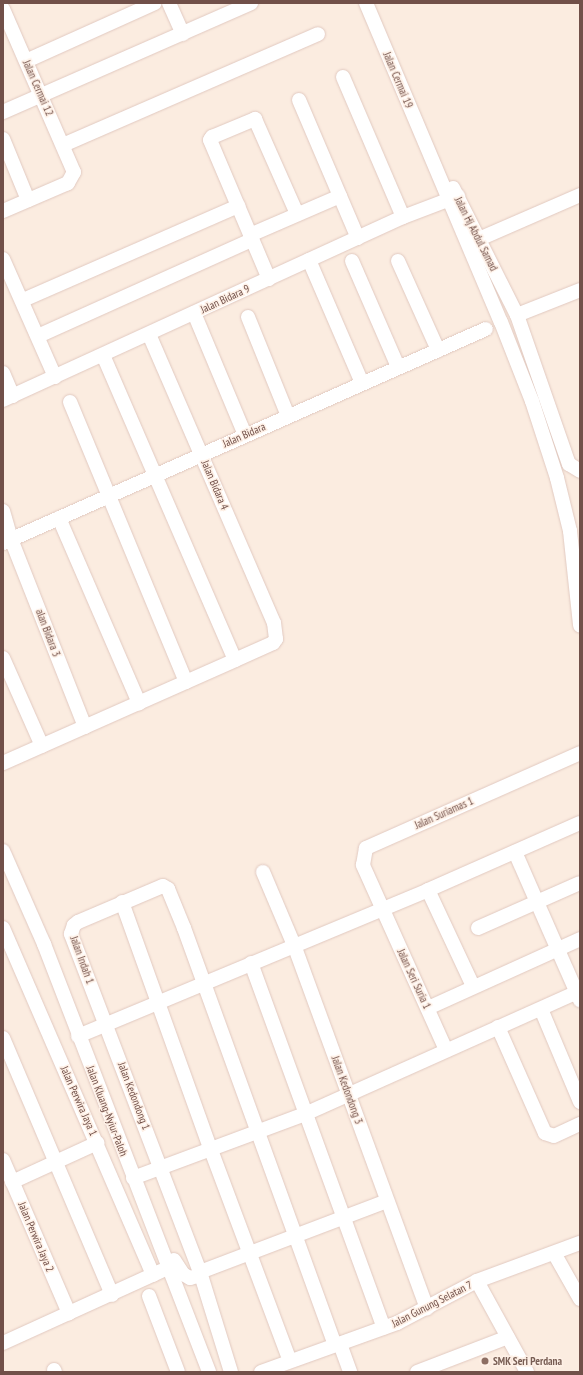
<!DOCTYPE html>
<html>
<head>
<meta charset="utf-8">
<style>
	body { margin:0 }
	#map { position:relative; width:583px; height:1375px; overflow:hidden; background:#fbece0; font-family:"PT Sans Narrow",sans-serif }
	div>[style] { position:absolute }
	.roads { filter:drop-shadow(0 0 1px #e1c9c0) drop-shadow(0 0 1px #e1c9c0) }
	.minor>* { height:14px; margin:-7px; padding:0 7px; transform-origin:7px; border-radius:7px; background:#fff }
	.dots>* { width:11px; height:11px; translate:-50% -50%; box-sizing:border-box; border:2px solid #fef0e6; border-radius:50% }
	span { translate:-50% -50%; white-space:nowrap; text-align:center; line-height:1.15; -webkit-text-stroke:3px #fef0e6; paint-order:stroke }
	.street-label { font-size:11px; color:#715049 }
	.education-label { font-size:11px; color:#785e54; font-weight:700 }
	.left { translate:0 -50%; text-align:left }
	.frame { position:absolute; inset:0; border:4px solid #715049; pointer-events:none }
</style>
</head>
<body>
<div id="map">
	<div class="roads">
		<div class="minor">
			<i style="left:169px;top:3px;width:34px;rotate:66deg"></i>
			<i style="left:366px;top:3px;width:346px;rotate:67.1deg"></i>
			<i style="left:501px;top:322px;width:85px;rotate:68.6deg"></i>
			<i style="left:532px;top:401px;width:81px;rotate:72deg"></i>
			<i style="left:557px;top:478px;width:55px;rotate:76.2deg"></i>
			<i style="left:570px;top:531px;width:95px;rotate:83.9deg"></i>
			<i style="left:3px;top:9px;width:178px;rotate:66.5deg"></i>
			<i style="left:74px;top:172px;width:13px;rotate:119deg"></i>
			<i style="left:68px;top:183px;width:71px;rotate:156.7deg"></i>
			<i style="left:26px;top:61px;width:141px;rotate:-24.2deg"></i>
			<i style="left:343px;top:77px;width:152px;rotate:66.8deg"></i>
			<i style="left:299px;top:100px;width:150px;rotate:66.9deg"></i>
			<i style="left:3px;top:112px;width:271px;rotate:-23.7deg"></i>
			<i style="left:3px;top:139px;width:66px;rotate:67.7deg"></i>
			<i style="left:63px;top:145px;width:278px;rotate:-23.5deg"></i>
			<i style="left:453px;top:188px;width:142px;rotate:63.3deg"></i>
			<i style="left:517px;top:315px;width:158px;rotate:70.8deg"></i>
			<i style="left:569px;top:464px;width:13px;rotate:32deg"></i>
			<i style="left:250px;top:235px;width:98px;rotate:-23.4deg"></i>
			<i style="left:479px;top:239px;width:110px;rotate:-23.5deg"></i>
			<i style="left:3px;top:259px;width:129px;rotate:66.2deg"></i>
			<i style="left:309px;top:260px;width:134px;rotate:66.7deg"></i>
			<i style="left:352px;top:261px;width:116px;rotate:66.5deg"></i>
			<i style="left:398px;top:261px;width:98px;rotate:65.8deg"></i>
			<i style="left:269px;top:279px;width:151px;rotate:-113deg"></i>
			<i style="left:210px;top:140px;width:4px;rotate:-56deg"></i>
			<i style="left:212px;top:137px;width:47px;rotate:-22.7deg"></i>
			<i style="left:255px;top:119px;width:104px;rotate:66.1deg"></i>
			<i style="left:23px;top:300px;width:235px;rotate:-23.6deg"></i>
			<i style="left:194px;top:313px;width:132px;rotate:67.3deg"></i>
			<i style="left:517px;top:315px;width:68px;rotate:-21.6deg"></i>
			<i style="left:248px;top:317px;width:107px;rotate:68deg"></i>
			<i style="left:38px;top:336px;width:235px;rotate:-24.2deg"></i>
			<i style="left:103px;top:355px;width:332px;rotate:66.6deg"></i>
			<i style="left:3px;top:373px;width:25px;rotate:67deg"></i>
			<i style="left:3px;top:400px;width:440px;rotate:-24.6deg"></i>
			<i style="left:403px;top:217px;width:59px;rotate:-20.9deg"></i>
			<i style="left:70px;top:402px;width:303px;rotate:67.5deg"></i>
			<i style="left:3px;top:511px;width:29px;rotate:74deg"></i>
			<i style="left:11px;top:539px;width:202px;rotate:68.5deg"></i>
			<i style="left:59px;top:518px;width:202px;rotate:66.6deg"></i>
			<i style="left:3px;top:543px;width:528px;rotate:-23.9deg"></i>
			<i style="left:3px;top:658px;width:96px;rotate:66.1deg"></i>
			<i style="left:3px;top:763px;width:254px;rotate:-23.9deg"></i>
			<i style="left:235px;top:660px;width:42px;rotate:-24.1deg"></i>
			<i style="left:273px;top:643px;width:5px;rotate:-53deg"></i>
			<i style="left:276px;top:639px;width:16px;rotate:-97deg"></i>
			<i style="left:274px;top:623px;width:315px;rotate:-113.4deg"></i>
			<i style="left:3px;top:851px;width:102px;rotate:66.2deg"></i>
			<i style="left:44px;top:944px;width:459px;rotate:68.9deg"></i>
			<i style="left:515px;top:852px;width:162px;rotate:66.3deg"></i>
			<i style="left:263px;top:872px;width:79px;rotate:67deg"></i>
			<i style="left:294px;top:945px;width:387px;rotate:69.9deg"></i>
			<i style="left:428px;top:890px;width:106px;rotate:64.9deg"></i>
			<i style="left:122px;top:902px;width:263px;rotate:70.3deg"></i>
			<i style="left:211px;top:1150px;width:225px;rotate:69.5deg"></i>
			<i style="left:3px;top:928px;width:378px;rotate:66.6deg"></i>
			<i style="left:478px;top:928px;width:111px;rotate:-23.8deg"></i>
			<i style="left:251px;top:963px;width:388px;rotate:70deg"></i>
			<i style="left:428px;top:1008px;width:167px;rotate:-24.4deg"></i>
			<i style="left:541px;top:1009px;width:101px;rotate:67.2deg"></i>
			<i style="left:498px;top:1027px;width:116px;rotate:66.1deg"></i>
			<i style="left:545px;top:1133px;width:9px;rotate:18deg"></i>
			<i style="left:554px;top:1136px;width:29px;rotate:-25deg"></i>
			<i style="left:78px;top:1036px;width:379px;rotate:-22.6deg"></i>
			<i style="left:428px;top:890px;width:166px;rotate:-23.8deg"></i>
			<i style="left:3px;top:1038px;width:279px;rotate:67deg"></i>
			<i style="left:446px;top:1050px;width:203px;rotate:-114.2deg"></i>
			<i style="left:363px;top:865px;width:17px;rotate:-80deg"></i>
			<i style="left:366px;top:848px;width:234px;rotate:-23.9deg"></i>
			<i style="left:3px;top:1160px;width:167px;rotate:66.7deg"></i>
			<i style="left:133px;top:1178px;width:184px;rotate:-20.4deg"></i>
			<i style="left:305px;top:1114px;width:301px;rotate:-24.1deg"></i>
			<i style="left:12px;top:1182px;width:94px;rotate:-24.6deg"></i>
			<i style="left:554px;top:1253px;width:53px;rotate:60.5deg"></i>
			<i style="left:174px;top:1260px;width:17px;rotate:57deg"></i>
			<i style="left:183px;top:1274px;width:8px;rotate:30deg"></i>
			<i style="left:190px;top:1278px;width:11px;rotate:-15deg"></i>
			<i style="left:200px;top:1272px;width:200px;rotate:-20.8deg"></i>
			<i style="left:477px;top:1281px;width:104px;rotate:61.2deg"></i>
			<i style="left:149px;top:1296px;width:81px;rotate:69.1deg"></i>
			<i style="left:3px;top:1343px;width:174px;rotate:-24.5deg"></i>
			<i style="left:340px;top:1344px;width:30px;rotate:70deg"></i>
			<i style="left:54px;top:1370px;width:2px;rotate:63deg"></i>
			<i style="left:231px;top:1372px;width:105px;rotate:-107.2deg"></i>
			<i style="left:200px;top:1272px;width:362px;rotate:-110.9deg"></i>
			<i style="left:71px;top:934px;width:9px;rotate:-72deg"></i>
			<i style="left:74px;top:925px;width:5px;rotate:-37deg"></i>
			<i style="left:78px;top:922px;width:92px;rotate:-23deg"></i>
			<i style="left:163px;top:886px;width:6px;rotate:31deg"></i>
			<i style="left:168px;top:889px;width:42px;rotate:67.7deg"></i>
			<i style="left:184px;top:928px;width:443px;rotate:70.1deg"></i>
			<i style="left:261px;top:1372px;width:145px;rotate:-19.8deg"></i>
			<i style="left:397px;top:1323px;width:90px;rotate:-27.7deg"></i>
			<i style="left:477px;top:1281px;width:110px;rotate:-20.3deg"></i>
			<i style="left:417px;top:1372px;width:97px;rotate:-21deg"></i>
		</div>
	</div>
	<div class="dots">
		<i style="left:485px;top:1361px;background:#8d6e63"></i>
	</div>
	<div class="street-label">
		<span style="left:398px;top:80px;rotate:67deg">Jalan Cermai 19</span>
		<span style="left:38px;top:88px;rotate:66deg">Jalan Cermai 12</span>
		<span style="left:476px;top:234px;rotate:63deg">Jalan Hj Abdul Samad</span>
		<span style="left:225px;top:299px;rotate:-25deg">Jalan Bidara 9</span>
		<span style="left:244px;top:435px;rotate:-24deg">Jalan Bidara</span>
		<span style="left:215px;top:485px;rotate:67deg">Jalan Bidara 4</span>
		<span style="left:48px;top:633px;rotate:69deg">alan Bidara 3</span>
		<span style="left:444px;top:813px;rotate:-24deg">Jalan Suriamas 1</span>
		<span style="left:82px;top:960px;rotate:70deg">Jalan Indah 1</span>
		<span style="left:414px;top:979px;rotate:65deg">Jalan Seri Suria 1</span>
		<span style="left:347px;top:1090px;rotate:70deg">Jalan Kedondong 3</span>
		<span style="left:134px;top:1096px;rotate:69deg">Jalan Kedondong 1</span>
		<span style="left:79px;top:1101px;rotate:66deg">Jalan Perwira Jaya 1</span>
		<span style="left:107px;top:1111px;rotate:69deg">Jalan Kluang-Nyiur-Paloh</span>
		<span style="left:36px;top:1237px;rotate:67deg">Jalan Perwira Jaya 2</span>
		<span style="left:432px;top:1304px;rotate:-27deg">Jalan Gunung Selatan 7</span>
	</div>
	<div class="education-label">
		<span class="left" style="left:493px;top:1361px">SMK Seri Perdana</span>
	</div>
	<div class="frame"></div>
</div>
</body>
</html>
